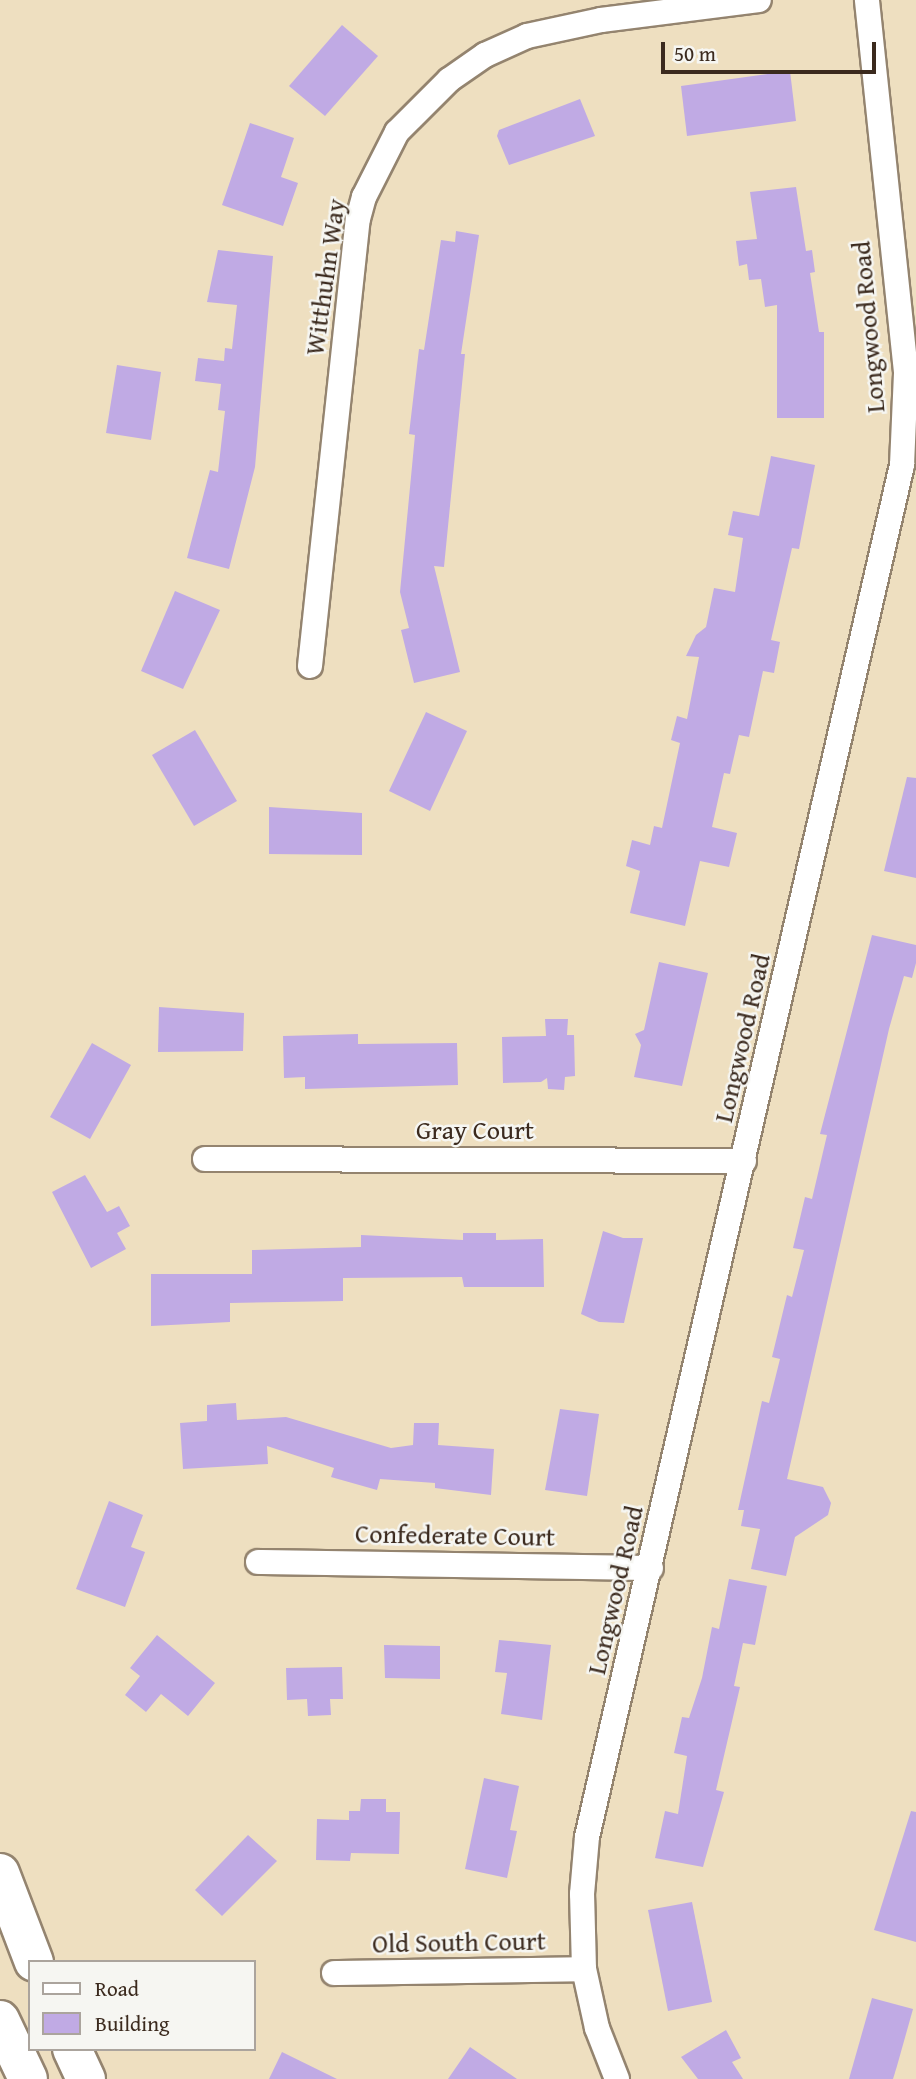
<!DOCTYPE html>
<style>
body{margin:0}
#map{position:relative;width:916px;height:2079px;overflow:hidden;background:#eedfc0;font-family:"Gentium Book Plus",serif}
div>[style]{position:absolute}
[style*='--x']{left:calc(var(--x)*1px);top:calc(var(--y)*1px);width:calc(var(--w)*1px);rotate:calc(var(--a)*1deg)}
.building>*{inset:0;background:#c0aae4}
.roads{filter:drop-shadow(2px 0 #94846f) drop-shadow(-2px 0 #94846f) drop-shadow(0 2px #94846f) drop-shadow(0 -2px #94846f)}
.minor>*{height:24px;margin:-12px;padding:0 12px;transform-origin:12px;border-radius:12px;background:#fff}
.primary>*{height:38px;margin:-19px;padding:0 19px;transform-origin:19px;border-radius:19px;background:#fff}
span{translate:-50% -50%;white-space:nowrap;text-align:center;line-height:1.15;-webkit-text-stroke:5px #f6f6f2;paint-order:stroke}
.street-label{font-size:26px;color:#3b2a1e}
.legend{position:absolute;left:28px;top:1960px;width:228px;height:91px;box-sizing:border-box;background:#f6f6f2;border:2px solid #aba49d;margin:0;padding:9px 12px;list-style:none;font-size:21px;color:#3b2a1e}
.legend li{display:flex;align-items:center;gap:14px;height:35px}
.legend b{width:35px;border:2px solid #aba49d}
.scale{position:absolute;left:661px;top:42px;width:215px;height:32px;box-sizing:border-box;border:4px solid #3b2a1e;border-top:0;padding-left:9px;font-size:21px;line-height:24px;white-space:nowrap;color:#3b2a1e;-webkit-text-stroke:5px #f6f6f2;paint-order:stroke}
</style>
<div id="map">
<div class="building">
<i style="clip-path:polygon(342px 25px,378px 56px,325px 116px,289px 86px)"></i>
<i style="clip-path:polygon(790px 71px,796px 121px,687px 136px,681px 86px)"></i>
<i style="clip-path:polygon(580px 99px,595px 136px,509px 165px,497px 136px,499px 130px)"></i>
<i style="clip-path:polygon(250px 123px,294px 138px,281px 177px,298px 183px,283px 226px,222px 205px)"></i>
<i style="clip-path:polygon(796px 187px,806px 251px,812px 250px,815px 272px,810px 273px,819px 332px,824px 332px,824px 418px,777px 418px,777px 305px,765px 307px,761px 279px,749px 280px,747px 264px,739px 266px,736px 241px,757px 239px,750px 192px)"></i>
<i style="clip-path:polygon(456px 231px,479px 235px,461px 354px,465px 354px,444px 567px,434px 566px,460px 672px,414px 683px,401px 630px,409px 628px,400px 592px,415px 435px,409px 434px,419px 349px,424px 350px,441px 240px,455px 242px)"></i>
<i style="clip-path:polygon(218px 250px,273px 256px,255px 467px,229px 569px,187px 558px,210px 470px,218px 472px,225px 411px,218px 410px,221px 384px,195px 381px,198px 358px,224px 361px,225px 348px,232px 349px,237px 305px,207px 302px)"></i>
<i style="clip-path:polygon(117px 365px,161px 372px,151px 440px,106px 433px)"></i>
<i style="clip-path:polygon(771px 456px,815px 465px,799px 549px,792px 548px,771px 640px,780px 642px,774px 673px,763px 671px,749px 737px,739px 735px,730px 774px,724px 773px,712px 827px,737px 833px,729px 867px,700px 861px,685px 926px,630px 913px,640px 871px,626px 866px,632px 840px,650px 845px,654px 826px,662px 828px,680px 743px,671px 740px,677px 716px,687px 719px,699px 657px,686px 656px,696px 635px,706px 627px,714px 588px,735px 592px,743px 538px,728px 535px,733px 511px,759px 516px)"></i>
<i style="clip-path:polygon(175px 591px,220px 610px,183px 689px,141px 671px)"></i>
<i style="clip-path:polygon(426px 712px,467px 731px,430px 811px,389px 791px)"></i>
<i style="clip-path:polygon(195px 730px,237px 801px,194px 826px,152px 755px)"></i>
<i style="clip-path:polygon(907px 777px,916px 778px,916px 878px,884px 871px)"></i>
<i style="clip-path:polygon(269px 807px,362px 813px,362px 855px,269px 854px)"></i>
<i style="clip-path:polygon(872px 935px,916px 945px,916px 963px,912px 978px,904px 976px,889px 1029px,787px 1479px,823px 1487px,831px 1503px,828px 1515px,795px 1537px,786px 1576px,751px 1569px,760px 1529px,741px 1526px,744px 1510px,738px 1510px,762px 1401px,769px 1403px,780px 1359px,772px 1357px,787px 1295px,792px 1297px,804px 1250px,793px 1248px,805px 1197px,812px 1199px,827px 1135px,820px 1134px)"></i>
<i style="clip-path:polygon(659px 962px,708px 973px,682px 1086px,634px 1077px,641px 1045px,635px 1034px,644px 1030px)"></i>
<i style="clip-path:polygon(159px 1007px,244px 1013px,243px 1051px,158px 1052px)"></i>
<i style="clip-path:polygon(545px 1019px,568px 1019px,567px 1035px,574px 1035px,575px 1076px,565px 1077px,564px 1090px,548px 1089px,547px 1078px,541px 1082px,503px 1083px,502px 1037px,546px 1036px)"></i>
<i style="clip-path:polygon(358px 1034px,358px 1044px,457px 1043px,458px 1085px,305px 1089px,305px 1077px,284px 1078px,283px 1036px)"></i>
<i style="clip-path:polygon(92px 1043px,131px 1065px,90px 1139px,50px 1117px)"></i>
<i style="clip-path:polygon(85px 1175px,107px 1212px,119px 1206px,130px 1226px,117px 1233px,126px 1249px,91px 1268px,52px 1192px)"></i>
<i style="clip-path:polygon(603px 1231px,623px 1238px,643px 1238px,624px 1323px,599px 1322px,581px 1314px)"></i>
<i style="clip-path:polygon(463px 1233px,496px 1233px,496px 1240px,543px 1239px,544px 1287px,464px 1287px,462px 1277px,343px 1278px,343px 1301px,230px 1303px,230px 1322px,151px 1326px,151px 1274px,252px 1274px,252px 1250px,361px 1247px,361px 1235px,463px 1240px)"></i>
<i style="clip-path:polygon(236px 1403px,237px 1420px,286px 1417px,391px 1448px,413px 1445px,414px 1423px,439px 1423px,438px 1445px,494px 1449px,491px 1495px,435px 1488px,435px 1483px,380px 1479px,377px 1490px,331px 1477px,334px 1468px,267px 1446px,268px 1464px,183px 1469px,180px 1423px,207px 1421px,207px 1405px)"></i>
<i style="clip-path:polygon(560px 1409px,599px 1414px,587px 1496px,545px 1490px)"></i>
<i style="clip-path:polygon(109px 1501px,143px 1515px,131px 1547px,145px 1552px,125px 1607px,76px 1589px)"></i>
<i style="clip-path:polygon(729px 1579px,767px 1586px,755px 1645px,743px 1643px,734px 1686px,740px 1687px,716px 1790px,724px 1792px,703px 1867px,655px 1858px,665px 1811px,678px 1814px,687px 1756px,674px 1753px,682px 1717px,689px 1718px,702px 1678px,712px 1627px,719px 1629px)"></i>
<i style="clip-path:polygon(157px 1635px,215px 1683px,188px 1716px,161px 1694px,146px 1712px,125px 1695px,140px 1676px,130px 1668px)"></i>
<i style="clip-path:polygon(499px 1640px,551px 1645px,542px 1720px,501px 1714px,507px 1673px,495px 1672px)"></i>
<i style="clip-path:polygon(384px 1645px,440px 1646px,440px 1679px,385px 1678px)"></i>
<i style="clip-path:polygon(342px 1667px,343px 1699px,330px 1699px,331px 1715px,308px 1716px,307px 1699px,287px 1700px,286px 1668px)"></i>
<i style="clip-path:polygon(484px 1778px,519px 1786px,510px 1830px,517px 1831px,507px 1878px,465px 1869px)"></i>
<i style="clip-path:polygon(361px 1799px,386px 1799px,386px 1812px,400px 1812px,399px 1854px,351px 1853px,350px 1861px,316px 1860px,317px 1819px,349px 1820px,349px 1811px,360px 1811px)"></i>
<i style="clip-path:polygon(911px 1811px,916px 1812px,916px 1942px,874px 1930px)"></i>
<i style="clip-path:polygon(248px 1835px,277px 1861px,222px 1916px,195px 1890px)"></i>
<i style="clip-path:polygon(692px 1902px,712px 2002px,668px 2011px,648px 1910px)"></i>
<i style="clip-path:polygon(872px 1998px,913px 2009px,897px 2066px,893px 2079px,849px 2079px)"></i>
<i style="clip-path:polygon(726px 2030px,741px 2058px,732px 2062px,743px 2079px,698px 2079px,681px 2057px)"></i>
<i style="clip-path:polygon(470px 2047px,517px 2079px,448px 2079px)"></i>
<i style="clip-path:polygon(282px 2052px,337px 2079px,269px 2079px)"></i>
</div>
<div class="roads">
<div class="minor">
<i style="--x:310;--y:666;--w:450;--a:-83.9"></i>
<i style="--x:358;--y:219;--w:23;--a:-75"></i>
<i style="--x:364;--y:197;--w:73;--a:-63.1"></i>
<i style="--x:397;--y:132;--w:74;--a:-45"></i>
<i style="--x:449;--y:80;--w:44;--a:-34.8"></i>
<i style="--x:485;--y:55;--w:46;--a:-24.3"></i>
<i style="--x:527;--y:36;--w:76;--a:-12.2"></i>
<i style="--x:601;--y:20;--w:159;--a:-7.2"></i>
<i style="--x:205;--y:1159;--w:539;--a:0.21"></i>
<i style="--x:258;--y:1562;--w:393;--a:0.9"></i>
<i style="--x:334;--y:1973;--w:250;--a:-0.9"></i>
<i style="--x:617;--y:2079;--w:55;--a:-111.4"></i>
<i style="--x:597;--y:2028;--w:60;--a:-102.4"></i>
<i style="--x:584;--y:1969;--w:75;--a:-91.5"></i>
<i style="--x:582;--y:1894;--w:57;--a:-85"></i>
<i style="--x:587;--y:1837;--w:1408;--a:-77.07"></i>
<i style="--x:902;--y:465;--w:93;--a:-87.5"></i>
<i style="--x:906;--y:372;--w:374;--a:-96"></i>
</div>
<div class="primary">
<i style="--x:0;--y:1873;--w:95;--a:69.1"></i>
<i style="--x:0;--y:2020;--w:65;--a:64.6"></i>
<i style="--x:72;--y:2049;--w:33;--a:65"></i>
</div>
</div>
<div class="street-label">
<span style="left:325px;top:277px;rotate:-82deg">Witthuhn Way</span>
<span style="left:868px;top:327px;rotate:-95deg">Longwood Road</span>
<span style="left:742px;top:1038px;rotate:-77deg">Longwood Road</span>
<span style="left:475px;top:1130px">Gray Court</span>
<span style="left:455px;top:1535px;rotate:1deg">Confederate Court</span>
<span style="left:615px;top:1590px;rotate:-77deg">Longwood Road</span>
<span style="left:459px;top:1942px;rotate:-1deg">Old South Court</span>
</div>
<ul class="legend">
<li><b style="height:9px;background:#fff"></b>Road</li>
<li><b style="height:19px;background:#c0aae4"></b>Building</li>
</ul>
<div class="scale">50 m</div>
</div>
